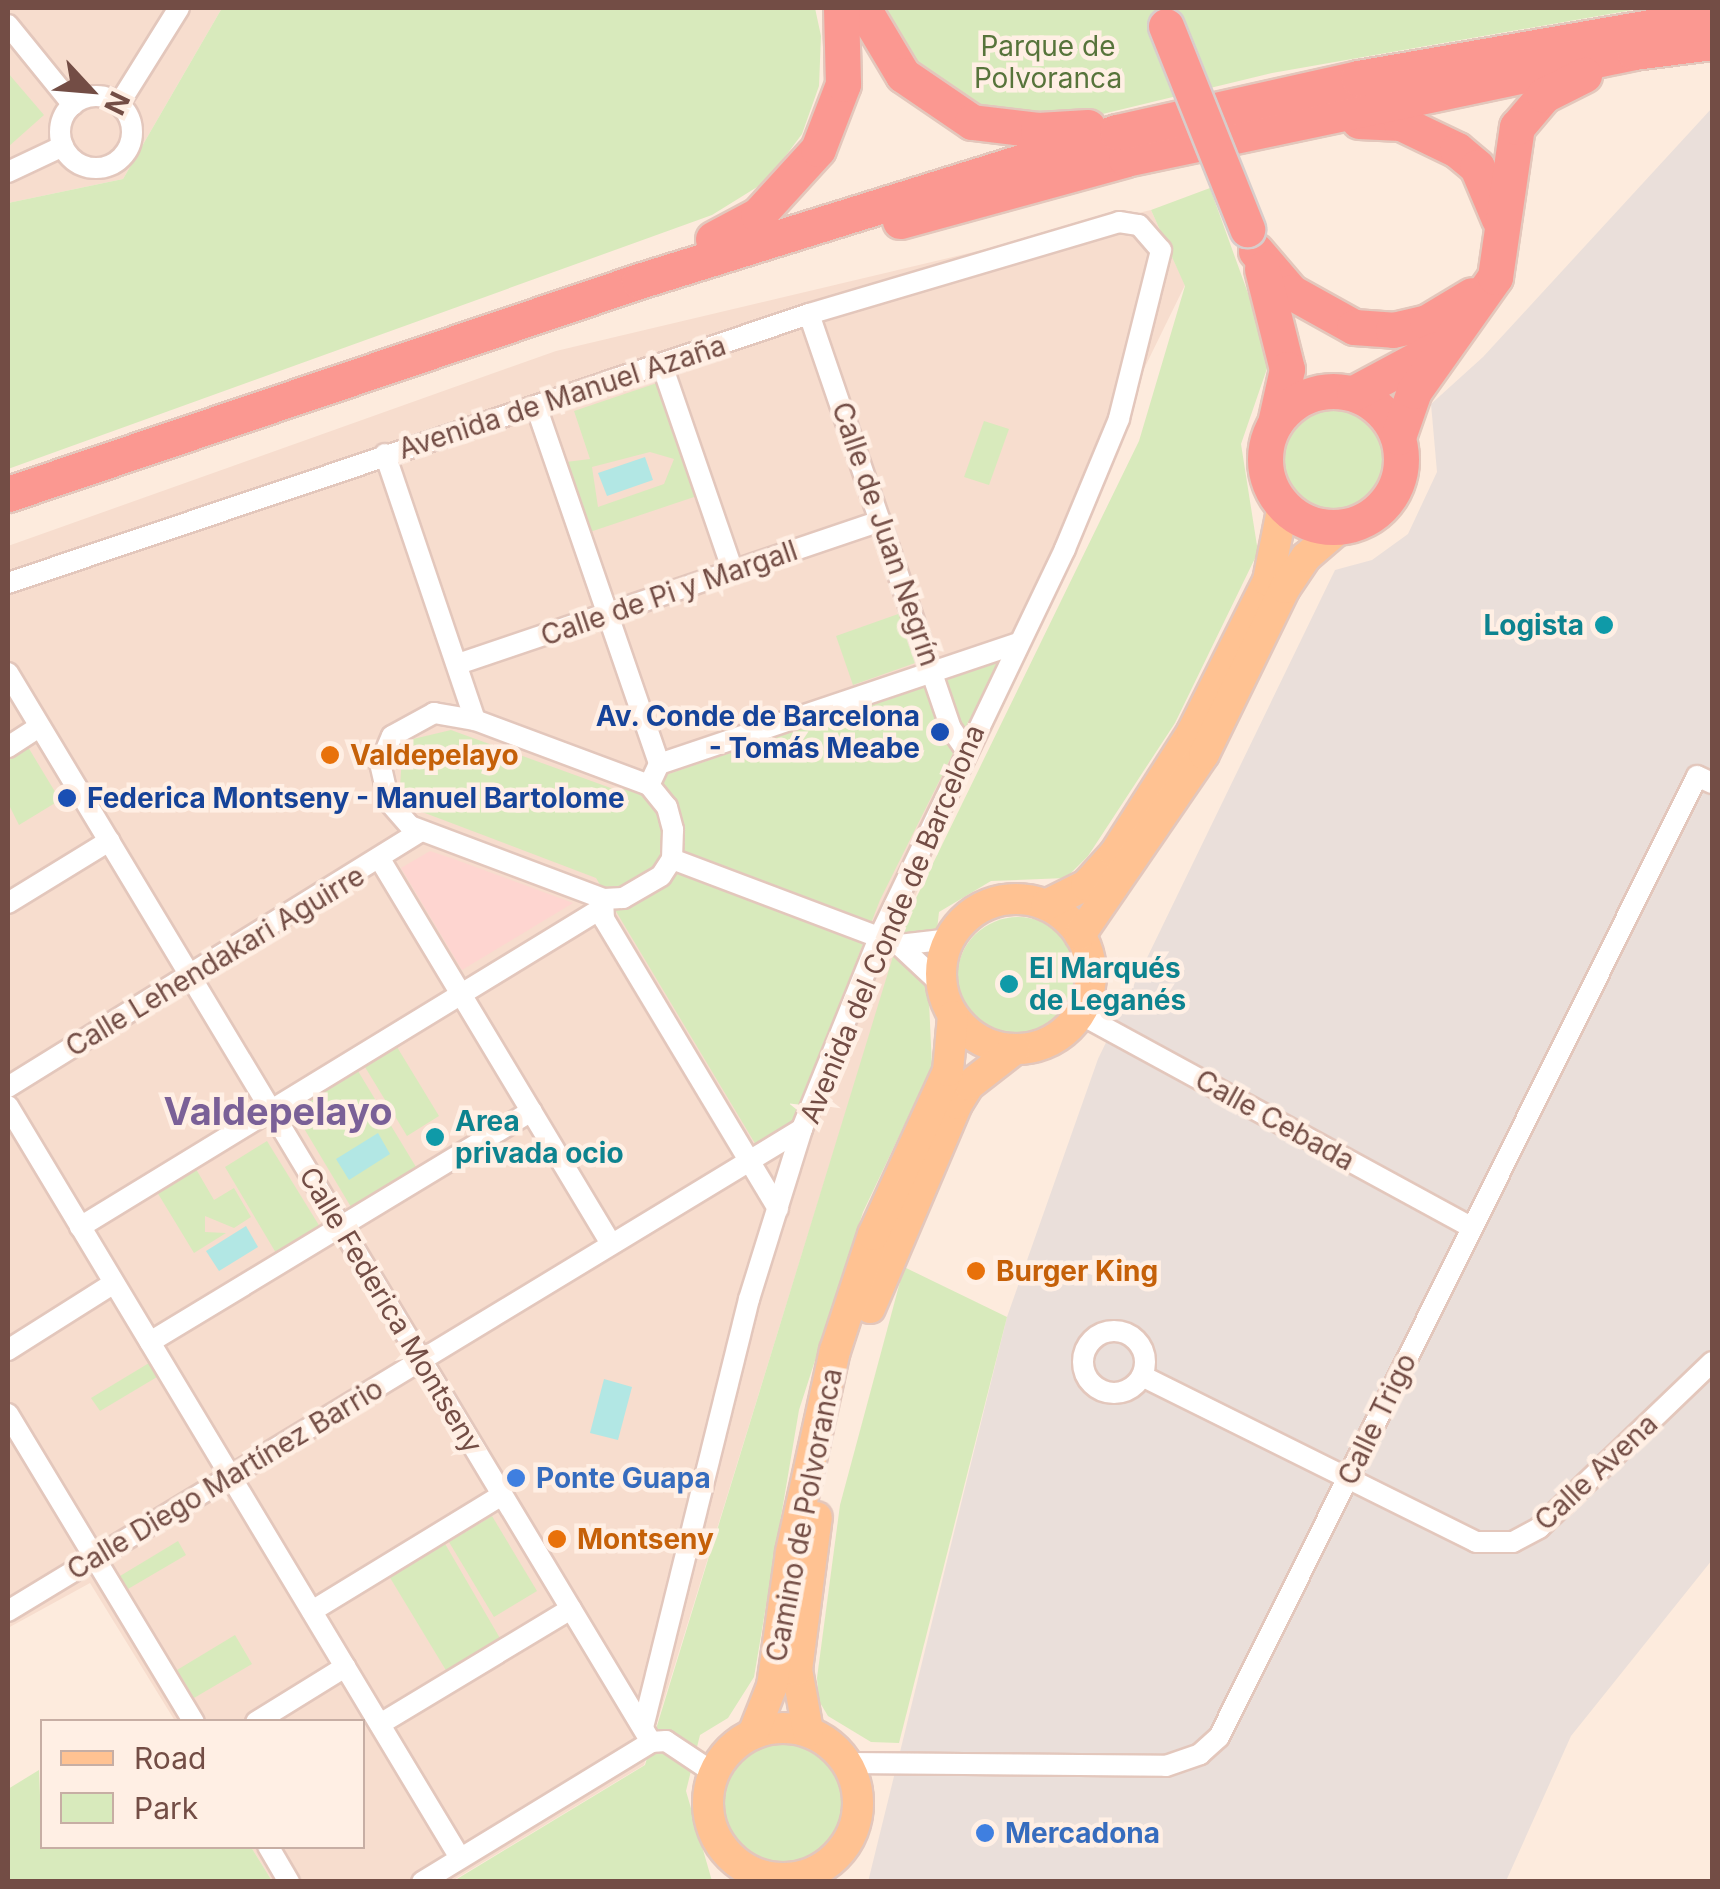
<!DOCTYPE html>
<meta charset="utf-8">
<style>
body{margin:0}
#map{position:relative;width:1720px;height:1889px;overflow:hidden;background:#fdebdd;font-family:Inter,sans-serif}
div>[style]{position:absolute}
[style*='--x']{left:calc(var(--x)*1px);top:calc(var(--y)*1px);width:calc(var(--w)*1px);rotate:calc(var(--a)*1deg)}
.residential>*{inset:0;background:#f7ddce}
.commercial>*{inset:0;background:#fed5d0}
.industrial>*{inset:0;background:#eadfda}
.green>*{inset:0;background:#d8eabc}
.round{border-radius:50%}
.water>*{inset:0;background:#b2e7e4}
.roads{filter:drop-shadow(2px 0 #e3c7bc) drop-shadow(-2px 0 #e3c7bc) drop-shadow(0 2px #e3c7bc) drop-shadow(0 -2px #e3c7bc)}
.street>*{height:20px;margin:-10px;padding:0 10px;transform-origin:10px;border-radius:10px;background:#fff}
.street>.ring{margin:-10px;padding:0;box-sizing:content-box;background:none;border:20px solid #fff;border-radius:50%}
.primary>*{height:30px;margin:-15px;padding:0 15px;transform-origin:15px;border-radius:15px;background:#ffc292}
.primary>.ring{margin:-15px;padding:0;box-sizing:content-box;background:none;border:30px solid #ffc292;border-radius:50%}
.highway>*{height:35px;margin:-17.5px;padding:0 17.5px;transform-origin:17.5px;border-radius:17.5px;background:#fb9891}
.highway>.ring{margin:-17.5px;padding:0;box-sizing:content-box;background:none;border:35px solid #fb9891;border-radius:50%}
.bridges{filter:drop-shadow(2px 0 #d8cdcb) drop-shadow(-2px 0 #d8cdcb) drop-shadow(0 2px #d8cdcb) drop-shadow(0 -2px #d8cdcb)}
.highway-bridge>*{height:35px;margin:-17.5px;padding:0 17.5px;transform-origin:17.5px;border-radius:17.5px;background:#fb9891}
.dots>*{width:28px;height:28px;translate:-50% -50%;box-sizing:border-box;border:5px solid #ffefe4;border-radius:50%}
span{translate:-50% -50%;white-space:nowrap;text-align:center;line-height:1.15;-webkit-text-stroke:9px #ffefe4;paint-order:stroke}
.park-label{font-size:28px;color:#57743b}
.street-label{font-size:28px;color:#734d45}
.culture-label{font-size:28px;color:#0d838f;font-weight:700}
.right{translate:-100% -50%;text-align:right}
.left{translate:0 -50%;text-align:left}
.transit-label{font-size:28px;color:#164399;font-weight:700}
.food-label{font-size:28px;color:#c56008;font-weight:700}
.shop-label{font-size:28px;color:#366cbe;font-weight:700}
.district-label{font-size:38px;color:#7a6097;font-weight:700}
.frame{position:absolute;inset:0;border:10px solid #734d45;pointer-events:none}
.legend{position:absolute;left:40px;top:1719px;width:325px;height:130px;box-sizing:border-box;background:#ffefe4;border:2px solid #c7aea4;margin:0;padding:12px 18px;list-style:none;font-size:30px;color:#734d45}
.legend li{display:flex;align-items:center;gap:20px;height:50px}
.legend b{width:50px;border:2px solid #c7aea4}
.north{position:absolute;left:40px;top:40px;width:100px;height:100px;-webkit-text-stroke:8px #ffefe4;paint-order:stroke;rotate:116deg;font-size:28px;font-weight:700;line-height:40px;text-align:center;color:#734d45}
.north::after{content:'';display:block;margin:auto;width:35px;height:45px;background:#734d45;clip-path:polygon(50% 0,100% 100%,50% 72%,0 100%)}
</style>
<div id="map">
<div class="residential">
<i style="clip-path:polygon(8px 8px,222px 8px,123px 179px,8px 203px)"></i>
<i style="clip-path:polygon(1151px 210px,1185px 285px,1052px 557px,903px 927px,644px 1765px,452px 1881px,272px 1881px,251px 1847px,362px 1846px,362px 1722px,175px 1721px,90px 1583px,8px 1628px,8px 546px,556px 351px)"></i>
</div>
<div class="commercial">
<i style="clip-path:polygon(430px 851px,451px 858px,573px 903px,462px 970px,401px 868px)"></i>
</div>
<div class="industrial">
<i style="clip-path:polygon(1712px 108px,1712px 1560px,1571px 1736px,1506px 1881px,868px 1882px,1007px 1317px,1098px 1059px,1335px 570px,1372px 560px,1408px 534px,1437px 472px,1431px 404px,1483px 357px)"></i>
</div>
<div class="green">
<i style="clip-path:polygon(222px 8px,815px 8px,821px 36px,819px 86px,802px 134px,767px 181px,712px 215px,8px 469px,8px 203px,123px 179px)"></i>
<i style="clip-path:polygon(879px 8px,1644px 8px,1272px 73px,1082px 119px,994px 116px,919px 76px)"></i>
<i style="clip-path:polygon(8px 73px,44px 115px,8px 147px)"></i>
<i style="clip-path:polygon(1210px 188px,1271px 357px,1241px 444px,1258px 552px,1175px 723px,1088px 856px,1066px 878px,991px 881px,939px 912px,929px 1001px,932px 1067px,863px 1212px,799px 1410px,754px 1677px,728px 1718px,700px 1735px,686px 1791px,712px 1881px,452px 1882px,645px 1765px,902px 927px,1139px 441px,1185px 286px,1151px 210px)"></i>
<i style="clip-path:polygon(evenodd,657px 383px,697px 496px,590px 532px,566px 462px,590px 459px,574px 411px,657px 383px,650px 452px,674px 459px,664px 484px,598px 507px,592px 467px,650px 452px)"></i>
<i class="round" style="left:1278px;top:404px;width:110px;height:110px"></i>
<i style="clip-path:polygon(984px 421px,1009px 429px,989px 485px,964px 477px)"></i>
<i style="clip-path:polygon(901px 613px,918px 662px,853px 685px,836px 636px)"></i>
<i style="clip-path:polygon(999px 661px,880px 900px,795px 1119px,756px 1145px,596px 878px,417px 810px,400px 787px,402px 756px,413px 739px,451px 730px,619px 791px)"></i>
<i style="clip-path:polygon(28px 747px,60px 800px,19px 825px,8px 803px,8px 759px)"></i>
<i class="round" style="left:957px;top:917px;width:122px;height:122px"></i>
<i style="clip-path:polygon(397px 1047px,439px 1116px,407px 1136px,365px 1067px)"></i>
<i style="clip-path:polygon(358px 1071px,416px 1167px,351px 1207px,293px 1110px)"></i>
<i style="clip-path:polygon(267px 1141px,320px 1227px,276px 1253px,225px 1167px)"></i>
<i style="clip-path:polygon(196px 1169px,214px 1200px,234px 1188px,251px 1217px,234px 1228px,205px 1216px,205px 1232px,226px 1233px,194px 1253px,157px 1192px)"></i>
<i style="clip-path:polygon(904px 1267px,1007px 1317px,899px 1743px,871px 1742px,828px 1716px,819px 1701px,817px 1678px,840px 1505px)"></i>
<i style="clip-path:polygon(149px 1363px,157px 1377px,100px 1411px,91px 1398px)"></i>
<i style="clip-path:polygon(492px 1516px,537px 1591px,494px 1617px,449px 1542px)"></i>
<i style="clip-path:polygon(178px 1541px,186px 1555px,128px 1589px,120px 1576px)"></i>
<i style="clip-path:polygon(444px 1542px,501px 1640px,447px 1672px,389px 1576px)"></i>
<i style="clip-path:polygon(235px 1635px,252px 1664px,194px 1698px,177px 1670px)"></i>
<i class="round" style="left:722px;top:1740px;width:122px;height:122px"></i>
<i style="clip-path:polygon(39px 1770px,42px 1846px,251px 1847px,272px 1881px,8px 1881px,8px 1789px)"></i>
</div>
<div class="water">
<i style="clip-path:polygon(645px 457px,653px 480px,607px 496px,598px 473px)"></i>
<i style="clip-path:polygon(378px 1133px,390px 1154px,349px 1180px,336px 1159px)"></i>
<i style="clip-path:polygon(246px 1226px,258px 1247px,219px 1271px,206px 1251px)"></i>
<i style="clip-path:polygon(604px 1379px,632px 1387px,618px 1440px,590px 1433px)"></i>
</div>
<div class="roads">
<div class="street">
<i style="--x:8;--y:25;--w:103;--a:50.9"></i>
<i class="ring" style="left:60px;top:96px;width:52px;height:52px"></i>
<i style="--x:119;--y:104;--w:113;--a:-58"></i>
<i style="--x:8;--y:172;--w:61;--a:-25.3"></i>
<i style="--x:809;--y:314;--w:436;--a:71.1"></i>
<i style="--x:950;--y:727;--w:28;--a:55"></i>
<i style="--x:663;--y:368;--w:215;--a:71"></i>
<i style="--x:537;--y:409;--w:375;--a:71"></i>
<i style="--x:659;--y:764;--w:23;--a:115"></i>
<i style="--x:385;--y:454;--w:281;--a:71.3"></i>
<i style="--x:8;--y:583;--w:845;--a:-18.56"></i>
<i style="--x:809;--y:314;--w:323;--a:-16.5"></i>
<i style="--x:1119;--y:222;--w:20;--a:9"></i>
<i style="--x:1139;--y:225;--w:33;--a:49"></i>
<i style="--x:1161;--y:250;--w:174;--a:104"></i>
<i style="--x:1119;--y:419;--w:141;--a:112.6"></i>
<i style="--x:1065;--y:549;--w:431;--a:115.6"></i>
<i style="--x:879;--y:938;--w:206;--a:112"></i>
<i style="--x:802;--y:1129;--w:178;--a:107.3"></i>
<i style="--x:749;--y:1299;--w:440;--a:103.9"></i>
<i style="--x:458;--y:664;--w:446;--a:-18.7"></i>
<i style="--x:8;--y:673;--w:1247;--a:58.97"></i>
<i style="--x:434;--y:713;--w:42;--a:9.7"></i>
<i style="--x:475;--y:720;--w:186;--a:20.5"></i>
<i style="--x:649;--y:785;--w:28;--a:51"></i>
<i style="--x:667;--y:807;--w:24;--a:75"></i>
<i style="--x:673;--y:830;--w:29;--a:92"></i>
<i style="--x:672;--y:859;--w:20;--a:123"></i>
<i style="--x:661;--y:876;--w:44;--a:149.9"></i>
<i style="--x:623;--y:898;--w:19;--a:177"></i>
<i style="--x:604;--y:899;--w:207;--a:-159.4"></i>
<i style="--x:410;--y:826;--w:32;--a:-131"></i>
<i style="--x:389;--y:802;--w:39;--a:-103"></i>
<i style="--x:380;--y:764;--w:30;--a:-67"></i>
<i style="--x:392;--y:736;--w:48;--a:-28.7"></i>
<i style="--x:8;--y:747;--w:37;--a:-33"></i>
<i style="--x:659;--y:764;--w:377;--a:-18.6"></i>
<i style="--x:672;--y:859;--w:243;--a:20.7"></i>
<i style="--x:899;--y:945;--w:57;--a:42.9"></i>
<i style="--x:381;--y:861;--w:447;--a:59"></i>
<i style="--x:603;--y:900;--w:19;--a:87"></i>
<i style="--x:604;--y:919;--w:338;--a:59"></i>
<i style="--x:8;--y:903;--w:119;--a:-31.5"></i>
<i style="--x:899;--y:945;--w:50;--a:-6.8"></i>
<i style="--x:1080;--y:1014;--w:445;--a:28.6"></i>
<i style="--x:8;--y:1087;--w:485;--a:-31.8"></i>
<i style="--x:8;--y:1106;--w:877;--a:58.99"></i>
<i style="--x:80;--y:1227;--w:608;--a:-31.42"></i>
<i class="ring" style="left:1083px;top:1331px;width:42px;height:42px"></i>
<i style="--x:150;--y:1342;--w:446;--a:-31.2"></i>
<i style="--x:8;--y:1350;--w:125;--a:-32.3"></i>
<i style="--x:1142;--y:1376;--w:373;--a:26.4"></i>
<i style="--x:1476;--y:1542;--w:37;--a:0"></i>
<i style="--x:1513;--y:1542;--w:30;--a:-28"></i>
<i style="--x:1539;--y:1528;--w:240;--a:-43.8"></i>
<i style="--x:8;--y:1414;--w:360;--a:58.9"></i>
<i style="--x:8;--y:1611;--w:929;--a:-31.26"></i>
<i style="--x:312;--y:1611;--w:223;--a:-31.4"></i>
<i style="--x:256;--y:1722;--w:105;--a:-31.7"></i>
<i style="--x:380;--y:1724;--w:223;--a:-31.1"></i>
<i style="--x:651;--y:1742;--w:15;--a:-4"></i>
<i style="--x:666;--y:1741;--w:58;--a:33.7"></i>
<i style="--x:848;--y:1763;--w:318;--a:0.5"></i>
<i style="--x:1166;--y:1766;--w:36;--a:-19"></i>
<i style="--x:1200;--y:1754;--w:25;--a:-42"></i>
<i style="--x:1219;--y:1737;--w:1073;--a:-63.55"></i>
<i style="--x:1697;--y:776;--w:17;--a:25"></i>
<i style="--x:268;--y:1846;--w:42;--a:59.7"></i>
<i style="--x:422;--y:1882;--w:268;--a:-31.4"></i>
</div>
<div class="primary">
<i class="ring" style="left:941px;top:899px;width:120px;height:120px"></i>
<i style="--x:1046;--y:905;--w:45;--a:-26.6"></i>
<i style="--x:1086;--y:885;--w:43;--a:-47.8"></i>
<i style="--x:1115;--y:853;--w:143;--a:-57.5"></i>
<i style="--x:1192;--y:732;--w:169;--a:-63.3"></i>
<i style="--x:1268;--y:581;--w:77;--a:-78.8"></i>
<i style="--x:1080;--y:935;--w:219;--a:-55.6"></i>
<i style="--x:1204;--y:754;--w:185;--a:-64"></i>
<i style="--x:1285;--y:588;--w:37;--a:-56"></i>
<i style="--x:1306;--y:557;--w:48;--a:-40.7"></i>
<i style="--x:870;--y:1308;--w:222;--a:-66.9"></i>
<i style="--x:957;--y:1104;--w:22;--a:-58"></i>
<i style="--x:969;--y:1085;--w:58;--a:-38"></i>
<i class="ring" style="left:708px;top:1728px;width:120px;height:120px"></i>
<i style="--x:808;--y:1731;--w:62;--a:-100.2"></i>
<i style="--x:797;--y:1670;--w:154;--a:-82.6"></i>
<i style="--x:753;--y:1734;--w:52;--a:-68.4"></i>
<i style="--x:772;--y:1686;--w:135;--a:-81.9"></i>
<i style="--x:791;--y:1552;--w:206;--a:-77.7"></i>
<i style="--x:835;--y:1351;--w:122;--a:-71.9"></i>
<i style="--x:873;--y:1235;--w:180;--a:-65.4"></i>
<i style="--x:948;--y:1071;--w:55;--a:-84.8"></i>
</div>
<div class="highway">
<i style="--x:863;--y:8;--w:78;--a:59.2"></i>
<i style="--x:903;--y:75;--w:83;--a:34.3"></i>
<i style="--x:972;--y:122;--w:66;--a:6.9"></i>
<i style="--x:1038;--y:130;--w:50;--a:-3.4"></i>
<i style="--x:1359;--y:121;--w:42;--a:2.7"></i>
<i style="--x:1401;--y:123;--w:62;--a:25.7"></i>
<i style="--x:1457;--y:150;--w:26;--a:40"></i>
<i style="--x:1477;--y:167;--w:56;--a:67.1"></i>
<i style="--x:900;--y:221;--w:234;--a:-15.3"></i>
<i style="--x:1126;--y:159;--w:519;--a:-11.89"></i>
<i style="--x:1634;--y:52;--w:79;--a:-7.3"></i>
<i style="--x:713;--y:239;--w:51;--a:-28.1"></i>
<i style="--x:758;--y:215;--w:89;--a:-47.7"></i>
<i style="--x:818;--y:149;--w:70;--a:-69"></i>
<i style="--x:843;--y:84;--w:76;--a:-91.5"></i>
<i style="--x:1256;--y:251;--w:54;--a:49.5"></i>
<i style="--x:1291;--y:292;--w:72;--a:29.1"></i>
<i style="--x:1354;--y:327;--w:39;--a:4"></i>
<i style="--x:1393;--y:330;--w:35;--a:-13"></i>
<i style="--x:1427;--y:322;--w:52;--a:-31"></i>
<i style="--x:1262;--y:269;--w:103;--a:76"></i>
<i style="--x:1287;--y:369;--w:55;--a:102.5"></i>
<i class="ring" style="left:1265px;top:391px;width:101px;height:101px"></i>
<i style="--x:1354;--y:393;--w:91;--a:-28.3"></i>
<i style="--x:1398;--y:437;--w:49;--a:-70.8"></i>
<i style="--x:1414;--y:391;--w:140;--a:-54.6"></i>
<i style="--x:1495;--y:277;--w:152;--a:-81.7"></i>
<i style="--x:1517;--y:127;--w:42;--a:-49.8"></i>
<i style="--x:1544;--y:95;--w:45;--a:-26.6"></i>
<i style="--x:8;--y:494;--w:666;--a:-18.65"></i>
<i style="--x:639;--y:281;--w:501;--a:-17.31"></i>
<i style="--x:1117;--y:132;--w:247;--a:-12.6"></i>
<i style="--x:1358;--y:78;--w:359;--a:-9.9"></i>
</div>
</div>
<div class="bridges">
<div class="highway-bridge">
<i style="--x:1166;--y:26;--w:219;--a:68.2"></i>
</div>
</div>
<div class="dots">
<i style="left:1604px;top:625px;background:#0f9aa8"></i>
<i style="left:940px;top:732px;background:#1a4fb4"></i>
<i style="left:330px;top:755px;background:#e8710a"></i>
<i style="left:67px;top:798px;background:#1a4fb4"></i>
<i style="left:1009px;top:984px;background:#0f9aa8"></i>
<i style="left:435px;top:1137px;background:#0f9aa8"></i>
<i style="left:976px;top:1271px;background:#e8710a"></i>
<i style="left:516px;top:1478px;background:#3f7fe0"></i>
<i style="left:557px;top:1539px;background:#e8710a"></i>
<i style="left:985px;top:1833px;background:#3f7fe0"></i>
</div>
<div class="park-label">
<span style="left:1048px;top:62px">Parque de<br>Polvoranca</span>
</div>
<div class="street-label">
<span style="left:562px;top:397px;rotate:-18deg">Avenida de Manuel Azaña</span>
<span style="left:886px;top:534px;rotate:71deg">Calle de Juan Negrín</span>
<span style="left:669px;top:593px;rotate:-19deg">Calle de Pi y Margall</span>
<span style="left:892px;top:924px;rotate:-67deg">Avenida del Conde de Barcelona</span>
<span style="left:215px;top:961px;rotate:-31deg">Calle Lehendakari Aguirre</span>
<span style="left:1275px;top:1120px;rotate:29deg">Calle Cebada</span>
<span style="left:391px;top:1310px;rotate:59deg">Calle Federica Montseny</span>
<span style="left:1377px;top:1419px;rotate:-64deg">Calle Trigo</span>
<span style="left:1596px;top:1472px;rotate:-43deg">Calle Avena</span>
<span style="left:225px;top:1479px;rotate:-31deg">Calle Diego Martínez Barrio</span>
<span style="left:804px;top:1515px;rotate:-79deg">Camino de Polvoranca</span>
</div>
<div class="culture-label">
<span class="right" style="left:1584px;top:625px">Logista</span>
<span class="left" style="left:1029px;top:984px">El Marqués<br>de Leganés</span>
<span class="left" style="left:455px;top:1137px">Area<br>privada ocio</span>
</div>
<div class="transit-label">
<span class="right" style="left:920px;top:732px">Av. Conde de Barcelona<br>- Tomás Meabe</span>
<span class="left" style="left:87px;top:798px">Federica Montseny - Manuel Bartolome</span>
</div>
<div class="food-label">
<span class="left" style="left:350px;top:755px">Valdepelayo</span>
<span class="left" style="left:996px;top:1271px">Burger King</span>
<span class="left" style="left:577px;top:1539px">Montseny</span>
</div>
<div class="shop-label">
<span class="left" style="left:536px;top:1478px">Ponte Guapa</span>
<span class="left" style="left:1005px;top:1833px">Mercadona</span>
</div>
<div class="district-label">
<span style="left:278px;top:1112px">Valdepelayo</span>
</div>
<div class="frame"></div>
<ul class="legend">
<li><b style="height:12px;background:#ffc292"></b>Road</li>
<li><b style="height:28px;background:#d8eabc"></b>Park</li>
</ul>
<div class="north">N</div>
</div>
